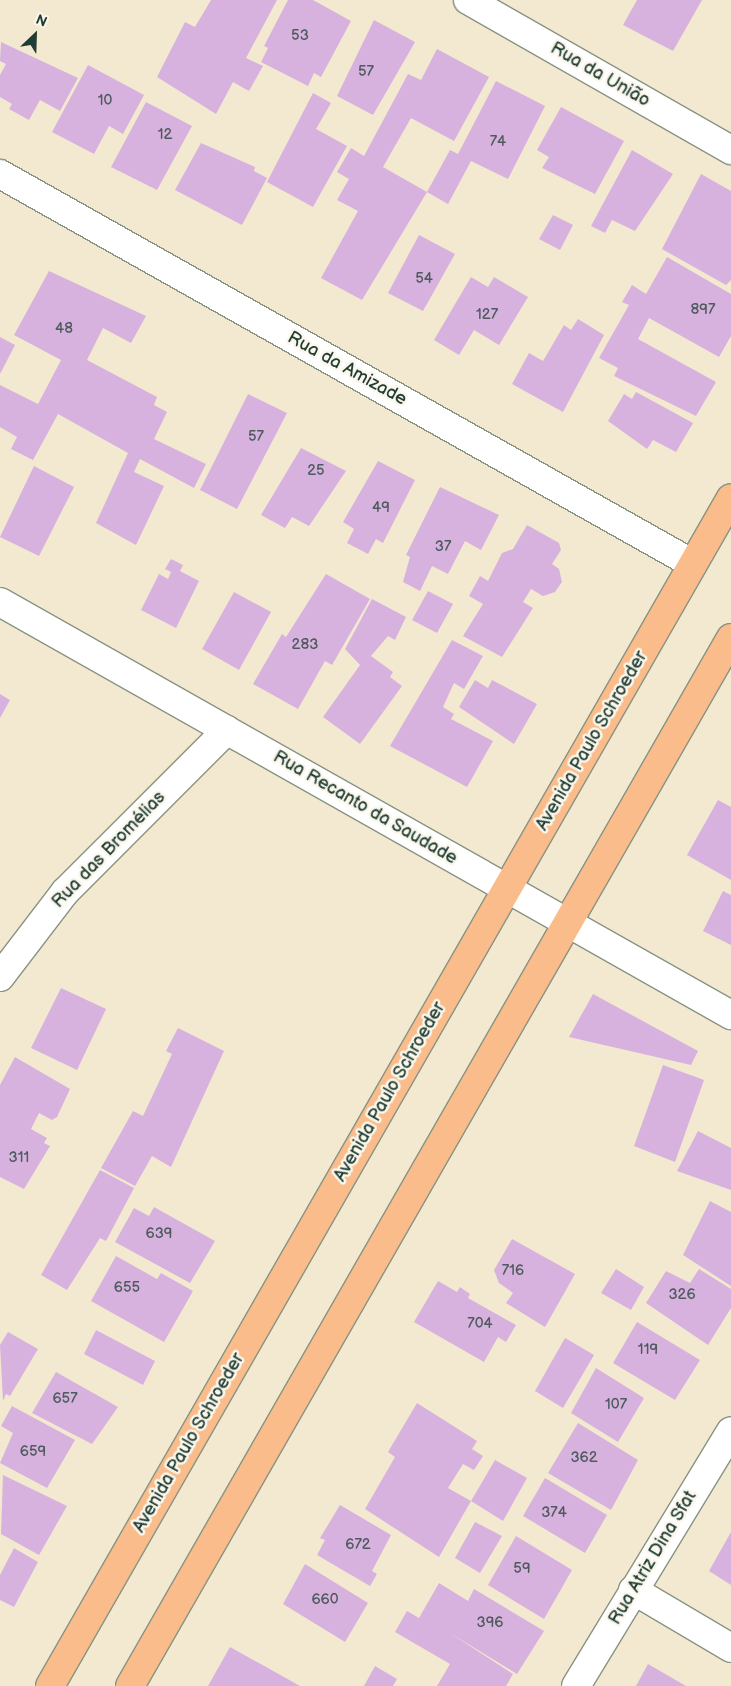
<!DOCTYPE html>
<meta charset="utf-8">
<style>
body{margin:0}
#map{position:relative;width:731px;height:1686px;overflow:hidden;background:#f3e9d1;font-family:"Balsamiq Sans",sans-serif}
div>[style]{position:absolute}
[style*='--x']{left:calc(var(--x)*1px);top:calc(var(--y)*1px);width:calc(var(--w)*1px);rotate:calc(var(--a)*1deg)}
.building>*{inset:0;background:#d7b2de}
.roads{filter:drop-shadow(1px 0 #899382) drop-shadow(-1px 0 #899382) drop-shadow(0 1px #899382) drop-shadow(0 -1px #899382)}
.minor>*{height:28px;margin:-14px;padding:0 14px;transform-origin:14px;border-radius:14px;background:#fff}
.primary>*{height:28px;margin:-14px;padding:0 14px;transform-origin:14px;border-radius:14px;background:#f9bc8a}
span{translate:-50% -50%;white-space:nowrap;text-align:center;line-height:1.15;-webkit-text-stroke:5px #fbf7ec;paint-order:stroke}
.number-label{font-size:15px;color:#4d5a5e}
.number-label span{-webkit-text-stroke-width:0}
.street-label{font-size:18px;color:#1f3d34}
.north{position:absolute;left:10px;top:10px;width:50px;height:50px;-webkit-text-stroke:4px #fbf7ec;paint-order:stroke;rotate:24deg;font-size:14px;font-weight:700;line-height:20px;text-align:center;color:#1f3d34}
.north::after{content:'';display:block;margin:auto;width:18px;height:22px;background:#1f3d34;clip-path:polygon(50% 0,100% 100%,50% 72%,0 100%)}
</style>
<div id="map">
<div class="building">
<i style="clip-path:polygon(211px 0,277px 0,246px 58px,263px 66px,249px 91px,233px 82px,216px 114px,157px 77px,185px 22px,195px 27px)"></i>
<i style="clip-path:polygon(288px 0,313px 0,351px 21px,321px 77px,314px 73px,308px 86px,261px 62px,268px 48px,264px 46px)"></i>
<i style="clip-path:polygon(637px 0,702px 0,673px 51px,623px 25px)"></i>
<i style="clip-path:polygon(374px 20px,415px 42px,373px 115px,337px 96px)"></i>
<i style="clip-path:polygon(1px 42px,78px 78px,60px 111px,40px 100px,29px 120px,9px 109px,12px 104px,0 97px,0 75px,6px 64px,0 61px)"></i>
<i style="clip-path:polygon(437px 49px,489px 77px,454px 141px,411px 118px,383px 167px,427px 192px,362px 300px,321px 278px,358px 211px,337px 200px,349px 179px,337px 172px,351px 148px,364px 156px,408px 74px,421px 80px)"></i>
<i style="clip-path:polygon(88px 65px,144px 95px,123px 134px,109px 126px,94px 154px,52px 132px)"></i>
<i style="clip-path:polygon(496px 81px,545px 106px,508px 179px,471px 161px,448px 204px,427px 192px,450px 150px,458px 154px)"></i>
<i style="clip-path:polygon(313px 93px,331px 103px,316px 129px,347px 146px,313px 207px,267px 182px)"></i>
<i style="clip-path:polygon(146px 102px,192px 126px,157px 190px,111px 167px)"></i>
<i style="clip-path:polygon(561px 107px,624px 141px,595px 194px,542px 168px,549px 157px,537px 150px)"></i>
<i style="clip-path:polygon(201px 143px,255px 167px,254px 171px,267px 178px,242px 225px,175px 190px)"></i>
<i style="clip-path:polygon(632px 150px,673px 174px,635px 231px,612px 220px,605px 233px,591px 226px)"></i>
<i style="clip-path:polygon(701px 174px,731px 191px,731px 280px,726px 285px,662px 249px)"></i>
<i style="clip-path:polygon(553px 215px,573px 225px,560px 250px,539px 239px)"></i>
<i style="clip-path:polygon(419px 235px,455px 254px,423px 311px,388px 293px)"></i>
<i style="clip-path:polygon(667px 257px,731px 294px,731px 336px,719px 357px,649px 318px,638px 339px,716px 382px,696px 416px,614px 376px,618px 368px,599px 358px,629px 305px,622px 302px,632px 285px,646px 294px)"></i>
<i style="clip-path:polygon(49px 271px,146px 316px,131px 343px,103px 328px,87px 360px,157px 397px,154px 405px,167px 412px,154px 439px,206px 464px,194px 488px,140px 459px,134px 472px,164px 486px,136px 545px,96px 523px,128px 453px,58px 414px,33px 460px,11px 449px,17px 437px,0 427px,0 385px,38px 404px,61px 360px,14px 335px)"></i>
<i style="clip-path:polygon(471px 277px,488px 287px,494px 277px,528px 297px,499px 345px,474px 330px,459px 355px,434px 340px)"></i>
<i style="clip-path:polygon(578px 319px,604px 335px,563px 412px,512px 384px,529px 353px,543px 361px,564px 325px,571px 330px)"></i>
<i style="clip-path:polygon(0 337px,15px 345px,0 374px)"></i>
<i style="clip-path:polygon(636px 392px,693px 423px,676px 452px,653px 440px,647px 449px,608px 421px,624px 394px,632px 399px)"></i>
<i style="clip-path:polygon(248px 394px,287px 413px,237px 509px,200px 490px)"></i>
<i style="clip-path:polygon(301px 448px,346px 471px,309px 526px,292px 517px,285px 528px,261px 515px)"></i>
<i style="clip-path:polygon(378px 461px,415px 480px,383px 543px,376px 539px,368px 554px,347px 543px,354px 529px,343px 522px)"></i>
<i style="clip-path:polygon(34px 466px,74px 487px,39px 556px,0 537px)"></i>
<i style="clip-path:polygon(440px 487px,499px 515px,481px 550px,465px 541px,448px 574px,432px 566px,420px 591px,403px 582px,410px 557px,406px 555px)"></i>
<i style="clip-path:polygon(527px 525px,559px 543px,561px 550px,552px 564px,559px 569px,562px 582px,555px 592px,543px 596px,531px 589px,523px 602px,533px 608px,502px 657px,463px 636px,483px 604px,469px 596px,480px 576px,488px 581px,502px 553px,513px 549px)"></i>
<i style="clip-path:polygon(171px 559px,183px 565px,180px 571px,199px 581px,176px 628px,141px 610px,159px 574px,168px 579px,171px 572px,165px 569px)"></i>
<i style="clip-path:polygon(326px 574px,370px 599px,332px 665px,325px 661px,298px 709px,253px 684px,282px 634px,286px 637px)"></i>
<i style="clip-path:polygon(428px 591px,453px 604px,437px 633px,412px 620px)"></i>
<i style="clip-path:polygon(234px 592px,271px 612px,239px 670px,202px 649px)"></i>
<i style="clip-path:polygon(372px 599px,406px 617px,395px 640px,388px 636px,371px 656px,393px 672px,390px 677px,402px 686px,360px 744px,323px 717px,360px 665px,345px 649px)"></i>
<i style="clip-path:polygon(452px 640px,483px 656px,464px 689px,454px 683px,443px 707px,454px 714px,451px 719px,493px 741px,467px 787px,390px 746px)"></i>
<i style="clip-path:polygon(475px 680px,488px 688px,492px 680px,537px 704px,514px 744px,459px 707px)"></i>
<i style="clip-path:polygon(0 694px,10px 700px,0 718px)"></i>
<i style="clip-path:polygon(718px 800px,731px 807px,731px 880px,687px 855px)"></i>
<i style="clip-path:polygon(723px 891px,731px 895px,731px 945px,703px 931px)"></i>
<i style="clip-path:polygon(61px 988px,106px 1009px,77px 1070px,31px 1048px)"></i>
<i style="clip-path:polygon(593px 994px,698px 1051px,691px 1065px,569px 1037px)"></i>
<i style="clip-path:polygon(178px 1028px,224px 1051px,171px 1167px,152px 1156px,135px 1186px,101px 1168px,133px 1111px,143px 1116px,172px 1054px,166px 1051px)"></i>
<i style="clip-path:polygon(15px 1057px,70px 1089px,57px 1117px,52px 1120px,39px 1113px,31px 1129px,47px 1138px,44px 1143px,50px 1146px,24px 1189px,0 1177px,0 1085px)"></i>
<i style="clip-path:polygon(663px 1065px,704px 1080px,675px 1162px,634px 1146px)"></i>
<i style="clip-path:polygon(698px 1131px,731px 1148px,731px 1190px,677px 1171px)"></i>
<i style="clip-path:polygon(100px 1170px,134px 1188px,106px 1241px,100px 1238px,67px 1290px,41px 1275px)"></i>
<i style="clip-path:polygon(710px 1201px,731px 1212px,731px 1286px,683px 1255px)"></i>
<i style="clip-path:polygon(154px 1207px,215px 1241px,190px 1283px,115px 1242px,134px 1208px,149px 1216px)"></i>
<i style="clip-path:polygon(512px 1239px,575px 1274px,545px 1327px,506px 1303px,513px 1293px,499px 1283px,494px 1270px)"></i>
<i style="clip-path:polygon(116px 1256px,157px 1279px,161px 1273px,193px 1291px,164px 1342px,91px 1301px)"></i>
<i style="clip-path:polygon(616px 1269px,644px 1287px,631px 1310px,601px 1293px)"></i>
<i style="clip-path:polygon(699px 1269px,731px 1289px,731px 1308px,708px 1345px,646px 1303px,666px 1271px,690px 1283px)"></i>
<i style="clip-path:polygon(438px 1281px,457px 1292px,460px 1287px,470px 1294px,468px 1298px,516px 1325px,506px 1342px,498px 1337px,484px 1362px,414px 1322px)"></i>
<i style="clip-path:polygon(637px 1322px,700px 1360px,675px 1400px,613px 1363px)"></i>
<i style="clip-path:polygon(96px 1330px,155px 1361px,143px 1385px,84px 1354px)"></i>
<i style="clip-path:polygon(8px 1332px,38px 1349px,10px 1396px,6px 1394px,3px 1401px,0 1345px)"></i>
<i style="clip-path:polygon(565px 1338px,594px 1355px,563px 1408px,535px 1391px)"></i>
<i style="clip-path:polygon(596px 1368px,644px 1398px,618px 1442px,571px 1413px)"></i>
<i style="clip-path:polygon(56px 1372px,118px 1407px,92px 1444px,32px 1413px)"></i>
<i style="clip-path:polygon(417px 1403px,477px 1441px,472px 1449px,483px 1456px,474px 1470px,463px 1464px,448px 1488px,471px 1501px,439px 1557px,365px 1509px,395px 1457px,388px 1452px)"></i>
<i style="clip-path:polygon(12px 1406px,75px 1440px,47px 1488px,0 1463px,13px 1433px,1px 1426px)"></i>
<i style="clip-path:polygon(578px 1423px,638px 1460px,611px 1510px,548px 1473px)"></i>
<i style="clip-path:polygon(495px 1460px,527px 1478px,503px 1521px,471px 1501px)"></i>
<i style="clip-path:polygon(3px 1475px,67px 1506px,39px 1555px,1px 1534px)"></i>
<i style="clip-path:polygon(545px 1478px,607px 1515px,585px 1553px,523px 1516px)"></i>
<i style="clip-path:polygon(340px 1505px,391px 1535px,372px 1571px,377px 1574px,370px 1586px,317px 1555px,325px 1540px,320px 1538px)"></i>
<i style="clip-path:polygon(475px 1522px,502px 1536px,480px 1573px,455px 1558px)"></i>
<i style="clip-path:polygon(731px 1532px,731px 1585px,709px 1571px)"></i>
<i style="clip-path:polygon(516px 1536px,572px 1570px,544px 1619px,488px 1585px)"></i>
<i style="clip-path:polygon(14px 1548px,38px 1562px,14px 1607px,0 1600px,0 1575px)"></i>
<i style="clip-path:polygon(305px 1564px,368px 1603px,345px 1642px,283px 1604px)"></i>
<i style="clip-path:polygon(439px 1583px,468px 1601px,474px 1589px,544px 1631px,517px 1674px,450px 1633px,513px 1674px,506px 1686px,437px 1686px,450px 1664px,395px 1632px,407px 1611px,419px 1618px)"></i>
<i style="clip-path:polygon(230px 1647px,300px 1686px,208px 1686px)"></i>
<i style="clip-path:polygon(648px 1664px,686px 1686px,636px 1686px)"></i>
<i style="clip-path:polygon(375px 1666px,397px 1679px,393px 1686px,364px 1686px)"></i>
</div>
<div class="roads">
<div class="minor">
<i style="--x:468;--y:0;--w:303;--a:29.7"></i>
<i style="--x:0;--y:174;--w:795;--a:29.37"></i>
<i style="--x:0;--y:602;--w:840;--a:29.47"></i>
<i style="--x:0;--y:977;--w:107;--a:-52.6"></i>
<i style="--x:65;--y:892;--w:229;--a:-45"></i>
<i style="--x:633;--y:1590;--w:114;--a:30.6"></i>
<i style="--x:576;--y:1686;--w:298;--a:-58.7"></i>
</div>
<div class="primary">
<i style="--x:50;--y:1686;--w:1369;--a:-60.18"></i>
<i style="--x:130;--y:1686;--w:1208;--a:-60.17"></i>
</div>
</div>
<div class="number-label">
<span style="left:300px;top:36px">53</span>
<span style="left:366px;top:72px">57</span>
<span style="left:105px;top:101px">10</span>
<span style="left:165px;top:135px">12</span>
<span style="left:498px;top:142px">74</span>
<span style="left:424px;top:279px">54</span>
<span style="left:703px;top:310px">897</span>
<span style="left:487px;top:315px">127</span>
<span style="left:64px;top:329px">48</span>
<span style="left:256px;top:437px">57</span>
<span style="left:316px;top:471px">25</span>
<span style="left:381px;top:508px">49</span>
<span style="left:443px;top:547px">37</span>
<span style="left:305px;top:645px">283</span>
<span style="left:19px;top:1158px">311</span>
<span style="left:159px;top:1234px">639</span>
<span style="left:513px;top:1271px">716</span>
<span style="left:127px;top:1288px">655</span>
<span style="left:682px;top:1295px">326</span>
<span style="left:480px;top:1324px">704</span>
<span style="left:648px;top:1350px">119</span>
<span style="left:65px;top:1399px">657</span>
<span style="left:616px;top:1405px">107</span>
<span style="left:33px;top:1452px">659</span>
<span style="left:584px;top:1458px">362</span>
<span style="left:554px;top:1513px">374</span>
<span style="left:358px;top:1545px">672</span>
<span style="left:522px;top:1569px">59</span>
<span style="left:325px;top:1600px">660</span>
<span style="left:490px;top:1623px">396</span>
</div>
<div class="street-label">
<span style="left:600px;top:75px;rotate:30deg">Rua da União</span>
<span style="left:347px;top:369px;rotate:29deg">Rua da Amizade</span>
<span style="left:592px;top:741px;rotate:-60deg">Avenida Paulo Schroeder</span>
<span style="left:365px;top:808px;rotate:30deg">Rua Recanto da Saudade</span>
<span style="left:109px;top:850px;rotate:-46deg">Rua das Bromélias</span>
<span style="left:390px;top:1092px;rotate:-60deg">Avenida Paulo Schroeder</span>
<span style="left:189px;top:1443px;rotate:-60deg">Avenida Paulo Schroeder</span>
<span style="left:653px;top:1558px;rotate:-59deg">Rua Atriz Dina Sfat</span>
</div>
<div class="north">N</div>
</div>
